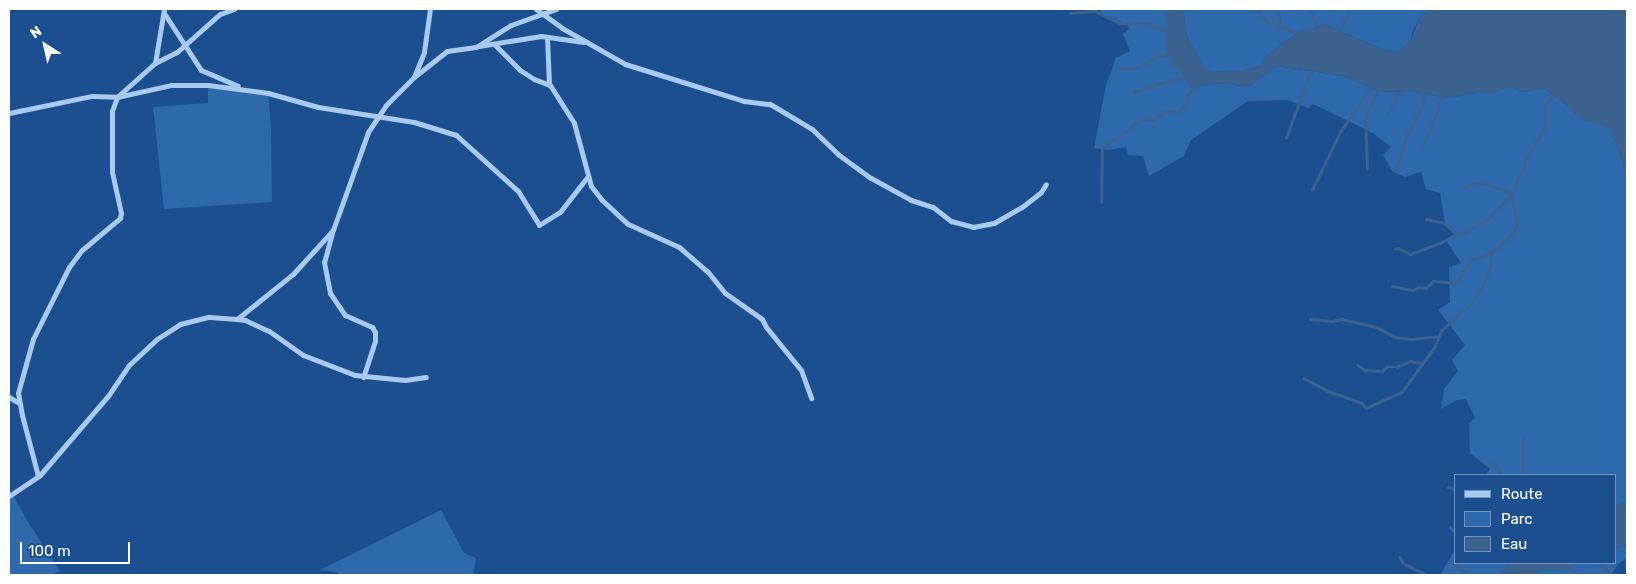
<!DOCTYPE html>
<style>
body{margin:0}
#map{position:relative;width:1636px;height:584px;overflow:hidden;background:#1b4f8f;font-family:Rubik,sans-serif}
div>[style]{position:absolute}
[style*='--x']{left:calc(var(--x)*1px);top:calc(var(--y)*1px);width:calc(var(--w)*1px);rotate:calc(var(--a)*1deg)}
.green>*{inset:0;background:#2e69ad}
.water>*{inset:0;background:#3c6290}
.stream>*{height:2.5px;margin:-1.25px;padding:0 1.25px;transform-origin:1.25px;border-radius:1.25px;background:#3c6290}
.street>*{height:5px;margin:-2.5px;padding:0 2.5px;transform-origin:2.5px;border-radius:2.5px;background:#a9c9ee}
span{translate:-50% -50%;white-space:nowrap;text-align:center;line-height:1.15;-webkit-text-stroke:4px #1b4f8f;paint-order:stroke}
.frame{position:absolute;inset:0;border:10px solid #fff;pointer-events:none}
.legend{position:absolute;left:1454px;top:474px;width:162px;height:90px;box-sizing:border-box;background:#1b4f8f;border:1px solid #7695bc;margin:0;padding:6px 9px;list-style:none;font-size:15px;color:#fff}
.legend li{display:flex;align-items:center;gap:10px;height:25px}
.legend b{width:25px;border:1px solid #7695bc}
.north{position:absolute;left:20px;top:20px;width:50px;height:50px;-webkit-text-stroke:4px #1b4f8f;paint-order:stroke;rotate:325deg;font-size:14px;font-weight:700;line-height:20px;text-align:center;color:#fff}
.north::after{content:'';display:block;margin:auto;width:18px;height:22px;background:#fff;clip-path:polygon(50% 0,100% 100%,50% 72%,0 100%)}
.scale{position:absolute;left:20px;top:542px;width:110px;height:22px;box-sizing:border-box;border:2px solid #fff;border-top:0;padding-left:6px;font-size:15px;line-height:18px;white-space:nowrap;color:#fff;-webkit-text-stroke:4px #1b4f8f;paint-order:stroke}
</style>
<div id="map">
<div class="green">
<i style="clip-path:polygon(1099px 9px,1166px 9px,1168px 25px,1167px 48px,1191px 87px,1223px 83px,1248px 87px,1277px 66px,1344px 76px,1382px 92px,1408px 91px,1448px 98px,1476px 93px,1493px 93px,1505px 88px,1514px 88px,1522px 92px,1543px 88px,1566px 104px,1582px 120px,1605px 125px,1615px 139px,1627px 175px,1627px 500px,1615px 507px,1615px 475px,1486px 475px,1490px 469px,1470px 453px,1469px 423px,1475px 418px,1466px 399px,1457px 400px,1441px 409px,1444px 389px,1458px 371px,1452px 360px,1465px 345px,1438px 310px,1450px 302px,1449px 267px,1461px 263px,1446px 240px,1455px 234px,1445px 223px,1440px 193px,1426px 189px,1421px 172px,1405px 177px,1393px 172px,1383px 155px,1391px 147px,1373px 133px,1313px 104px,1309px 108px,1287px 100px,1248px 101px,1191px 140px,1184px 156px,1149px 176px,1143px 156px,1128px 155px,1126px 147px,1109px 150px,1094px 148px,1106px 85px,1116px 58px,1130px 51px,1123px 34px,1129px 29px,1127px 24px,1101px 14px)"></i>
<i style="clip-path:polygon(1183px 9px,1430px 9px,1419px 19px,1412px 33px,1411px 41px,1398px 52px,1382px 49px,1323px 24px,1311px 30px,1302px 30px,1280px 45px,1264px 59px,1261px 66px,1241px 71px,1211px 72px,1203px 66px,1187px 37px)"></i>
<i style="clip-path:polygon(208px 85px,268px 93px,271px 124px,272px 202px,164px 209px,153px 107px,208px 103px)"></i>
<i style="clip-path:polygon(9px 488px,28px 522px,60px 571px,52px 575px,9px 575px)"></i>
<i style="clip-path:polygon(441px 510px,464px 553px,476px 558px,473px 575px,341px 575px,335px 572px,320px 570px)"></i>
<i style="clip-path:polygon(1627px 545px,1627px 558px,1618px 564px,1611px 575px,1537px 575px,1544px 568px,1572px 568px,1577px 563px,1615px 563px,1615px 548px)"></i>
<i style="clip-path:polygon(1455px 550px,1455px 563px,1509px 563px,1499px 575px,1440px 575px)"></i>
</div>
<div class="water">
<i style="clip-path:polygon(1166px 9px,1183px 9px,1187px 37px,1203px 66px,1211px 72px,1241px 71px,1261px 66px,1264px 59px,1280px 45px,1302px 30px,1311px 30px,1323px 24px,1382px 49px,1398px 52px,1411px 41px,1419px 19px,1430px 9px,1627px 9px,1627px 175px,1615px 139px,1605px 126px,1582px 120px,1566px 104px,1543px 88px,1522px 92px,1514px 88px,1505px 88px,1494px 93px,1476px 93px,1448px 98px,1408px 91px,1382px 92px,1344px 76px,1277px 66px,1248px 87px,1223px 83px,1191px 87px,1181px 71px,1171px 65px,1167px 55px)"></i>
<i style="clip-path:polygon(1627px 500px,1627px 545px,1615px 548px,1615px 507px)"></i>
<i style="clip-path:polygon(1509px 563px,1577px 563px,1572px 568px,1556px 571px,1544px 568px,1537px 575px,1499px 575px)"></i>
</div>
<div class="stream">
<i style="--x:1255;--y:9;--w:19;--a:43"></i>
<i style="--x:1269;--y:22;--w:31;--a:22"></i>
<i style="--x:1279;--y:9;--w:17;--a:87"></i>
<i style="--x:1310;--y:9;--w:21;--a:67"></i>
<i style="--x:1070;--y:13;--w:25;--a:-5"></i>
<i style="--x:1095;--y:11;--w:28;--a:26"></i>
<i style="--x:1120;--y:23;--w:29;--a:2"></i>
<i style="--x:1149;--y:24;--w:22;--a:24"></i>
<i style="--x:1339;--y:31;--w:25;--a:-63"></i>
<i style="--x:1118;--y:68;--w:17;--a:3"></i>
<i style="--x:1135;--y:69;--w:29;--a:-29"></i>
<i style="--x:1160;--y:55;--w:10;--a:-6"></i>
<i style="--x:1134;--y:92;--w:28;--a:-19"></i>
<i style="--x:1160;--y:83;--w:28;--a:-13"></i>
<i style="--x:1388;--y:113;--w:26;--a:-62"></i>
<i style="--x:1286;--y:138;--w:72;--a:-69.5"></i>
<i style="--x:1422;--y:146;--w:36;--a:-66"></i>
<i style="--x:1437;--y:113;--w:19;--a:-78"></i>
<i style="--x:1367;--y:169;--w:49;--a:-92.3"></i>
<i style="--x:1365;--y:120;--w:35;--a:-68"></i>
<i style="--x:1396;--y:170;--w:34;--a:-73"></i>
<i style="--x:1406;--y:137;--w:36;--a:-63"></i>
<i style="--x:1422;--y:105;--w:13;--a:-86"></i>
<i style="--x:1462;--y:189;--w:7;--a:-34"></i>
<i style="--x:1468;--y:185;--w:17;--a:-7"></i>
<i style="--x:1485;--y:183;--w:29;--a:22"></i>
<i style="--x:1312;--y:190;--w:64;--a:-64.2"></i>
<i style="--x:1340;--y:132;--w:56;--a:-55.2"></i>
<i style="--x:1101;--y:202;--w:55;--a:-89"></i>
<i style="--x:1102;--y:147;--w:33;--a:-33"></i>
<i style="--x:1130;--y:129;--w:8;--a:-50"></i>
<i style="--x:1135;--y:123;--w:10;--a:-24"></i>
<i style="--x:1144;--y:119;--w:10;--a:6"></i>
<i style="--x:1154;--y:120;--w:13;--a:-42"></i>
<i style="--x:1164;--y:111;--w:11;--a:10"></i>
<i style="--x:1175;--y:113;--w:11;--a:-34"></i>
<i style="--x:1184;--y:107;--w:13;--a:-72"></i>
<i style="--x:1188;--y:95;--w:14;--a:-51"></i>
<i style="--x:1426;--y:219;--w:19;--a:12"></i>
<i style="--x:1445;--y:223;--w:16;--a:45"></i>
<i style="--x:1395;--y:249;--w:3;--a:-18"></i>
<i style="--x:1398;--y:248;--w:13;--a:27"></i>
<i style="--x:1410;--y:254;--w:32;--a:-20"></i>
<i style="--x:1440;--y:243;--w:18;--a:-29"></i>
<i style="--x:1456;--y:234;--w:9;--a:-6"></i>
<i style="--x:1465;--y:233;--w:28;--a:-32"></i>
<i style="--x:1489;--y:218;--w:32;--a:-46"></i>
<i style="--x:1511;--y:195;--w:18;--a:-68"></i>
<i style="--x:1518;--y:178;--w:8;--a:-50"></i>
<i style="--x:1523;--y:172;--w:13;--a:-81"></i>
<i style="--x:1525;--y:159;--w:37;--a:-57"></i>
<i style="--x:1545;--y:128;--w:24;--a:-90"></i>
<i style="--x:1545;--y:104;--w:16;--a:-45"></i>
<i style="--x:1392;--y:286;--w:21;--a:11"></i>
<i style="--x:1413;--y:290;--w:6;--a:-31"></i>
<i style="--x:1418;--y:287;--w:8;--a:7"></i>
<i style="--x:1426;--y:288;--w:10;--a:-45"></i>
<i style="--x:1433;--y:281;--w:23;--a:5"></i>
<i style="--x:1456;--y:283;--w:29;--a:-55"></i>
<i style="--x:1473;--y:259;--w:20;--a:-20"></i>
<i style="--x:1310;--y:319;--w:21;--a:5"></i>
<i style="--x:1331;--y:321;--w:11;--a:-10"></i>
<i style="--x:1342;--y:319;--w:36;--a:13"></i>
<i style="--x:1377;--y:327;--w:21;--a:29"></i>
<i style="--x:1395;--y:337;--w:17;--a:7"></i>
<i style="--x:1412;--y:339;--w:27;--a:-6"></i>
<i style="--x:1358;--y:365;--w:9;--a:36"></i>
<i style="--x:1365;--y:370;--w:17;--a:3"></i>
<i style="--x:1382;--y:371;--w:6;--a:-45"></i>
<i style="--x:1386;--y:367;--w:11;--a:0"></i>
<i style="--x:1397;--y:367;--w:14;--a:-25"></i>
<i style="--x:1410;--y:361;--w:11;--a:10"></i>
<i style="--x:1304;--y:378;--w:27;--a:28"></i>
<i style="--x:1328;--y:391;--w:36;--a:19"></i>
<i style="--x:1362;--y:403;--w:6;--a:51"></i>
<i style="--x:1366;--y:408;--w:39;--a:-24"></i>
<i style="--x:1402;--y:392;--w:57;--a:-54.3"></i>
<i style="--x:1435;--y:346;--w:16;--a:-68"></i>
<i style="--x:1441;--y:331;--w:42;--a:-42.1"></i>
<i style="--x:1472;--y:303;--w:16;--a:-55"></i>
<i style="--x:1481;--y:290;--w:26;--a:-69"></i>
<i style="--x:1490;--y:266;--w:14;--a:-82"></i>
<i style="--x:1492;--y:252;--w:25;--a:-42"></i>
<i style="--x:1511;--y:235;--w:12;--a:-59"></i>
<i style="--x:1517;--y:225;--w:31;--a:-101"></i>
<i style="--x:1523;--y:438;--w:37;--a:90"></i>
<i style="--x:1493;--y:461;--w:17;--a:57"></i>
<i style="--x:1448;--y:487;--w:7;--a:16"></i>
<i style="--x:1450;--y:527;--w:7;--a:45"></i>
<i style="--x:1400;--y:557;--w:7;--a:63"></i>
<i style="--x:1403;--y:563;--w:27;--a:27"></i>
<i style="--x:1451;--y:562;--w:22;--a:36"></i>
<i style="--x:1600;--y:563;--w:16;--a:47"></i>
<i style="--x:1572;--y:568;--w:9;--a:54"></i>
<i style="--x:1475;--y:575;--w:5;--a:0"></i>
</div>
<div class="street">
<i style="--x:536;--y:9;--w:32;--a:36"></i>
<i style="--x:562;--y:28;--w:73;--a:29.7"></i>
<i style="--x:625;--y:64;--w:125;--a:17.3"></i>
<i style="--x:744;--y:101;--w:26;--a:7"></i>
<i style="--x:770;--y:104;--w:49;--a:30.8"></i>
<i style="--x:812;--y:129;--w:37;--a:44"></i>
<i style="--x:839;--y:155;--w:39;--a:36"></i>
<i style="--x:871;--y:178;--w:46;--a:28.8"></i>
<i style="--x:911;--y:200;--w:23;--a:18"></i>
<i style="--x:933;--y:207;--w:23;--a:38"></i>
<i style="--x:951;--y:221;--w:23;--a:15"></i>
<i style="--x:973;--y:227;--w:21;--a:-11"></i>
<i style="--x:994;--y:223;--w:32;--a:-30"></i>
<i style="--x:1022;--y:207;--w:24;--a:-38"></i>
<i style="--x:1041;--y:192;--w:9;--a:-58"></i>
<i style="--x:164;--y:13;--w:68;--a:57"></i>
<i style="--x:201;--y:70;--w:40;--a:23.4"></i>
<i style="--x:547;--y:37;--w:47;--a:87.6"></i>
<i style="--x:494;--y:44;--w:37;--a:45"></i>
<i style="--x:520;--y:70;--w:17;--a:33"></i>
<i style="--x:534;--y:79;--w:17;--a:21"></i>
<i style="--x:550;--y:85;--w:45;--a:57.7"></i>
<i style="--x:574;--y:123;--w:65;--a:74.9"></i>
<i style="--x:591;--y:186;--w:18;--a:52"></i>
<i style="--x:602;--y:200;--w:35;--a:43"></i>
<i style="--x:628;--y:224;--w:56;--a:24.3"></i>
<i style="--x:679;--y:247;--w:38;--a:41"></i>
<i style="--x:708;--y:272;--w:27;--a:51"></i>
<i style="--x:725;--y:293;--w:45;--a:35.1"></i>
<i style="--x:762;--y:319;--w:9;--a:63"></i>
<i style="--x:766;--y:327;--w:55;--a:50.9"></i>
<i style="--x:801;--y:370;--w:30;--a:70"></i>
<i style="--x:479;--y:46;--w:63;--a:-9.2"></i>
<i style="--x:541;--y:36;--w:43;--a:7.9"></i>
<i style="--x:155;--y:63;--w:25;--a:-27"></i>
<i style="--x:177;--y:52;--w:57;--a:-41.5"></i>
<i style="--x:220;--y:14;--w:15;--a:-20"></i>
<i style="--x:414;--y:77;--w:27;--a:-68"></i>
<i style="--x:424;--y:52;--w:43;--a:-82.1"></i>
<i style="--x:9;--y:113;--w:85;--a:-11.6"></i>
<i style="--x:92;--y:96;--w:25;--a:2"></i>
<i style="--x:117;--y:97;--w:55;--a:-12.5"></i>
<i style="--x:171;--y:85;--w:37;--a:0"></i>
<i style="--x:208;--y:85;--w:61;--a:7.6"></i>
<i style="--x:268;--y:93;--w:52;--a:15.6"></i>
<i style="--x:318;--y:107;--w:97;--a:8.9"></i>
<i style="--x:414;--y:122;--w:44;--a:17.2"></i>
<i style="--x:456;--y:135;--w:84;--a:42.1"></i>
<i style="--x:518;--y:191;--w:40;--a:58"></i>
<i style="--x:539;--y:225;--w:25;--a:-32"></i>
<i style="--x:560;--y:212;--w:46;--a:-52.1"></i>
<i style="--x:332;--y:233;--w:30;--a:105"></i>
<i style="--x:324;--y:262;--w:32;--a:79"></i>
<i style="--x:330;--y:293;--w:27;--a:56"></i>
<i style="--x:345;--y:315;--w:30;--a:24"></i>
<i style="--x:372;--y:327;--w:6;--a:59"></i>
<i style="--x:375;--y:332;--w:9;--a:90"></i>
<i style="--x:375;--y:341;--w:38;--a:108"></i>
<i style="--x:237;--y:319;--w:8;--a:7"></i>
<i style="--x:245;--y:320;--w:26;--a:25"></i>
<i style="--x:269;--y:331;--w:42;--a:35.2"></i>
<i style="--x:303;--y:355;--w:56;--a:21"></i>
<i style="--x:355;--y:375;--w:50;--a:5.7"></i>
<i style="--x:405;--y:380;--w:21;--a:-8"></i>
<i style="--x:9;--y:397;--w:12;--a:31"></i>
<i style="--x:38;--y:476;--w:63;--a:-104.7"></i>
<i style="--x:22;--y:415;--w:22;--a:-100"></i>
<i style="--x:18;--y:393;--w:56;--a:-74.5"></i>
<i style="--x:33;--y:339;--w:80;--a:-63.4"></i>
<i style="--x:69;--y:267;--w:21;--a:-53"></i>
<i style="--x:82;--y:250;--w:50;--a:-40.1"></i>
<i style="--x:120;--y:218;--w:5;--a:-79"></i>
<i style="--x:121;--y:213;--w:42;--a:-102.4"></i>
<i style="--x:112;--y:172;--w:61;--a:-90"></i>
<i style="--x:112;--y:111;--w:15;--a:-70"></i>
<i style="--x:117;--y:97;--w:51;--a:-41.8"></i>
<i style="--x:155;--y:63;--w:55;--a:-80.5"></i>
<i style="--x:9;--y:496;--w:37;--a:-34"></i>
<i style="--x:40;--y:475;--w:104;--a:-49.3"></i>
<i style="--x:108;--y:396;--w:37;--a:-56"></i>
<i style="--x:129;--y:365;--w:38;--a:-43"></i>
<i style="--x:157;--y:339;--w:27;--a:-33"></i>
<i style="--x:180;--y:324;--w:30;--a:-14"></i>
<i style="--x:209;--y:317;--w:28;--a:4"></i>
<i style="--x:237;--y:319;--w:72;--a:-38.8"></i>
<i style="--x:293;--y:274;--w:59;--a:-47.7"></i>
<i style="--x:333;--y:230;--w:104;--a:-70.3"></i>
<i style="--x:368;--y:132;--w:32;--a:-56"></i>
<i style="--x:386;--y:105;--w:40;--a:-45"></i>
<i style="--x:414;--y:77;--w:42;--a:-38.2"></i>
<i style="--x:447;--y:51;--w:29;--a:-8"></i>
<i style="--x:476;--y:47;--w:41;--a:-32.2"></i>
<i style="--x:511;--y:25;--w:48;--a:-19.6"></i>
</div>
<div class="frame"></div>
<ul class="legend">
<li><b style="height:6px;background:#a9c9ee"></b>Route</li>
<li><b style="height:14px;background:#2e69ad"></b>Parc</li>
<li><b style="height:14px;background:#3c6290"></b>Eau</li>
</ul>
<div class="north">N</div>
<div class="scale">100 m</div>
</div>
